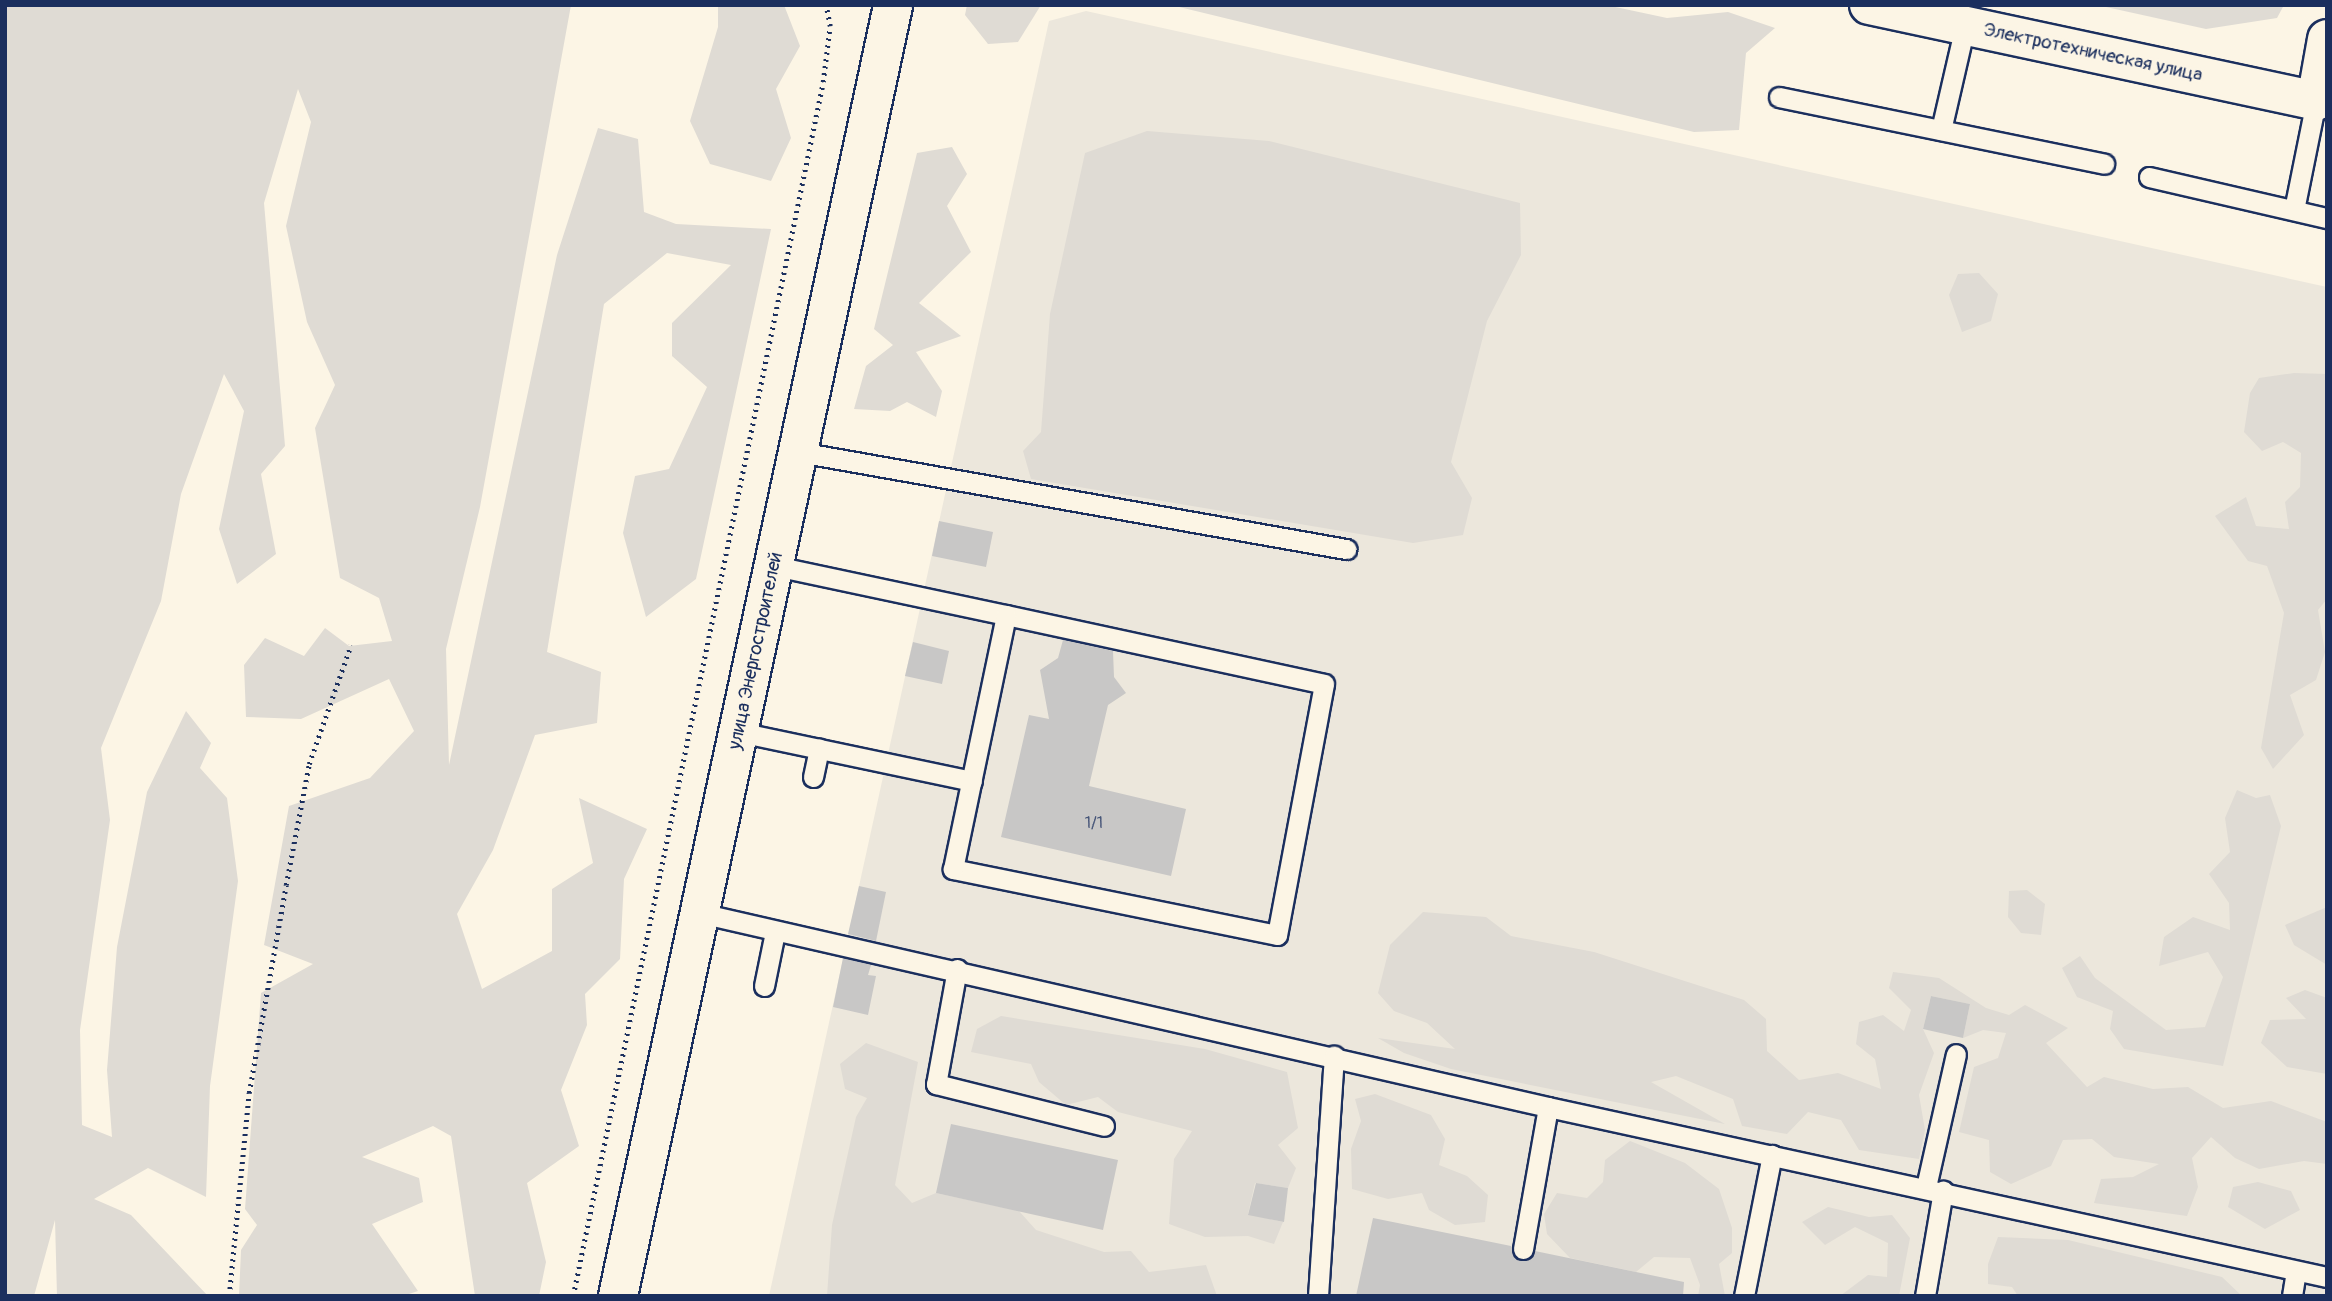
<!DOCTYPE html>
<meta charset="utf-8">
<style>
body{margin:0}
#map{position:relative;width:2332px;height:1301px;overflow:hidden;background:#fcf5e5;font-family:Pangolin,sans-serif}
div>[style]{position:absolute}
[style*='--x']{left:calc(var(--x)*1px);top:calc(var(--y)*1px);width:calc(var(--w)*1px);rotate:calc(var(--a)*1deg)}
.built>*{inset:0;background:#ece7dc}
.green>*{inset:0;background:#dfdbd4}
.building>*{inset:0;background:#c8c7c6}
.path>*{height:4.5px;margin-top:-2.25px;transform-origin:0;background:repeating-linear-gradient(90deg,#1b2f5e 0 2px,transparent 0 7px)}
.roads{filter:drop-shadow(2px 0 #1b2f5e) drop-shadow(-2px 0 #1b2f5e) drop-shadow(0 2px #1b2f5e) drop-shadow(0 -2px #1b2f5e)}
.service>*{height:19px;margin:-9.5px;padding:0 9.5px;transform-origin:9.5px;border-radius:9.5px;background:#fcf5e5}
.minor>*{height:38px;margin:-19px;padding:0 19px;transform-origin:19px;border-radius:19px;background:#fcf5e5}
.secondary>*{height:38px;margin:-19px;padding:0 19px;transform-origin:19px;border-radius:19px;background:#fcf5e5}
span{translate:-50% -50%;white-space:nowrap;text-align:center;line-height:1.15;-webkit-text-stroke:5px #fcf5e5;paint-order:stroke}
.number-label{font-size:16px;color:#465578}
.number-label span{-webkit-text-stroke-width:0}
.street-label{font-size:19px;color:#1b2f5e}
.frame{position:absolute;inset:0;border:7px solid #1b2f5e;pointer-events:none}
</style>
<div id="map">
<div class="built">
<i style="clip-path:polygon(1086px 11px,2327px 287px,2327px 1296px,769px 1296px,1049px 21px)"></i>
</div>
<div class="green">
<i style="clip-path:polygon(5px 5px,571px 5px,480px 507px,446px 649px,449px 765px,557px 255px,598px 128px,638px 139px,644px 212px,676px 224px,771px 229px,696px 579px,646px 617px,623px 533px,635px 476px,669px 469px,707px 387px,672px 356px,672px 323px,731px 265px,667px 253px,604px 304px,547px 652px,601px 672px,597px 723px,535px 735px,493px 850px,457px 914px,482px 989px,552px 951px,552px 889px,593px 863px,579px 798px,647px 829px,624px 879px,620px 959px,585px 994px,587px 1025px,561px 1090px,579px 1146px,527px 1183px,546px 1262px,539px 1296px,475px 1296px,451px 1136px,433px 1126px,362px 1157px,419px 1178px,423px 1202px,372px 1224px,418px 1291px,403px 1296px,239px 1296px,241px 1250px,257px 1225px,245px 1209px,261px 993px,313px 964px,264px 945px,289px 806px,370px 778px,414px 731px,389px 679px,301px 719px,246px 717px,244px 665px,265px 638px,304px 656px,325px 628px,349px 646px,392px 641px,379px 598px,340px 578px,315px 428px,335px 385px,307px 322px,286px 226px,311px 122px,298px 89px,264px 203px,285px 446px,261px 474px,276px 554px,237px 584px,219px 529px,244px 411px,224px 374px,181px 494px,161px 601px,101px 748px,110px 820px,80px 1030px,82px 1125px,112px 1137px,107px 1070px,117px 947px,147px 792px,186px 711px,211px 743px,200px 768px,227px 798px,238px 881px,210px 1086px,206px 1197px,148px 1168px,94px 1199px,131px 1215px,208px 1296px,57px 1296px,55px 1220px,34px 1296px,5px 1296px)"></i>
<i style="clip-path:polygon(718px 5px,784px 5px,800px 46px,776px 89px,791px 138px,771px 181px,710px 164px,690px 121px,718px 27px)"></i>
<i style="clip-path:polygon(967px 5px,1041px 5px,1018px 42px,988px 44px,965px 15px)"></i>
<i style="clip-path:polygon(1171px 5px,1606px 5px,1667px 18px,1728px 12px,1775px 28px,1746px 53px,1739px 130px,1694px 132px)"></i>
<i style="clip-path:polygon(2097px 5px,2284px 5px,2277px 18px,2206px 29px)"></i>
<i style="clip-path:polygon(1147px 131px,1269px 141px,1520px 203px,1521px 255px,1487px 321px,1451px 462px,1472px 498px,1463px 535px,1413px 543px,1031px 479px,1023px 451px,1041px 432px,1050px 314px,1085px 153px)"></i>
<i style="clip-path:polygon(952px 147px,967px 174px,947px 206px,971px 252px,919px 303px,961px 336px,916px 352px,942px 391px,936px 417px,907px 402px,890px 411px,854px 409px,866px 366px,893px 345px,874px 329px,917px 153px)"></i>
<i style="clip-path:polygon(1979px 273px,1998px 294px,1991px 321px,1962px 332px,1949px 295px,1958px 274px)"></i>
<i style="clip-path:polygon(2294px 373px,2327px 374px,2327px 599px,2318px 610px,2325px 652px,2316px 680px,2290px 695px,2304px 735px,2273px 769px,2261px 748px,2284px 613px,2267px 566px,2248px 561px,2215px 516px,2246px 497px,2256px 526px,2289px 529px,2285px 502px,2300px 487px,2301px 453px,2283px 442px,2262px 451px,2244px 432px,2250px 393px,2259px 378px)"></i>
<i style="clip-path:polygon(2237px 790px,2256px 798px,2270px 795px,2281px 826px,2223px 1066px,2124px 1049px,2110px 1029px,2113px 1011px,2077px 997px,2062px 968px,2080px 956px,2095px 978px,2166px 1030px,2205px 1027px,2223px 977px,2208px 952px,2159px 966px,2164px 937px,2193px 917px,2230px 930px,2229px 903px,2209px 874px,2230px 852px,2225px 818px)"></i>
<i style="clip-path:polygon(2027px 890px,2045px 904px,2041px 935px,2021px 933px,2008px 917px,2009px 891px)"></i>
<i style="clip-path:polygon(2327px 907px,2327px 965px,2294px 945px,2285px 925px)"></i>
<i style="clip-path:polygon(1423px 912px,1486px 917px,1511px 936px,1594px 952px,1744px 1000px,1766px 1019px,1767px 1051px,1799px 1080px,1838px 1073px,1881px 1089px,1875px 1059px,1856px 1044px,1859px 1022px,1883px 1015px,1904px 1031px,1911px 1010px,1889px 988px,1893px 972px,1939px 978px,1986px 1008px,2009px 1015px,2025px 1005px,2068px 1028px,2046px 1043px,2087px 1087px,2104px 1077px,2153px 1089px,2188px 1087px,2223px 1108px,2271px 1101px,2327px 1122px,2327px 1164px,2304px 1161px,2259px 1169px,2235px 1158px,2211px 1137px,2192px 1158px,2198px 1187px,2187px 1216px,2094px 1203px,2101px 1179px,2133px 1177px,2159px 1164px,2114px 1157px,2092px 1139px,2063px 1140px,2051px 1166px,2011px 1184px,1990px 1172px,1989px 1140px,1959px 1132px,1974px 1067px,1998px 1058px,2006px 1033px,1983px 1030px,1963px 1038px,1970px 1004px,1931px 996px,1923px 1029px,1934px 1053px,1919px 1095px,1925px 1130px,1919px 1159px,1859px 1150px,1841px 1120px,1808px 1112px,1787px 1134px,1742px 1126px,1733px 1099px,1676px 1076px,1651px 1082px,1725px 1124px,1451px 1069px,1404px 1053px,1378px 1038px,1455px 1049px,1427px 1023px,1394px 1011px,1378px 993px,1390px 945px)"></i>
<i style="clip-path:polygon(2305px 990px,2327px 998px,2327px 1074px,2287px 1067px,2261px 1043px,2270px 1020px,2306px 1019px,2286px 998px)"></i>
<i style="clip-path:polygon(1001px 1016px,1205px 1049px,1287px 1072px,1298px 1128px,1278px 1145px,1296px 1168px,1288px 1188px,1255px 1183px,1248px 1214px,1283px 1222px,1274px 1244px,1248px 1236px,1205px 1237px,1169px 1224px,1174px 1159px,1192px 1131px,1118px 1112px,1098px 1097px,1066px 1105px,1039px 1082px,1031px 1064px,971px 1052px,977px 1029px)"></i>
<i style="clip-path:polygon(866px 1043px,918px 1062px,895px 1185px,912px 1203px,936px 1193px,1019px 1211px,1036px 1230px,1104px 1252px,1131px 1251px,1149px 1272px,1206px 1265px,1217px 1296px,827px 1296px,832px 1225px,856px 1117px,867px 1098px,845px 1089px,840px 1064px)"></i>
<i style="clip-path:polygon(1375px 1094px,1431px 1115px,1445px 1139px,1439px 1165px,1467px 1176px,1488px 1195px,1485px 1222px,1455px 1225px,1429px 1210px,1422px 1193px,1388px 1199px,1352px 1189px,1351px 1149px,1361px 1121px,1355px 1099px)"></i>
<i style="clip-path:polygon(1630px 1141px,1685px 1163px,1719px 1189px,1732px 1228px,1732px 1253px,1719px 1264px,1725px 1296px,1698px 1296px,1700px 1285px,1690px 1258px,1654px 1257px,1636px 1272px,1570px 1258px,1547px 1234px,1544px 1214px,1557px 1193px,1587px 1198px,1603px 1182px,1605px 1160px)"></i>
<i style="clip-path:polygon(2258px 1182px,2291px 1191px,2300px 1210px,2265px 1229px,2228px 1207px,2233px 1187px)"></i>
<i style="clip-path:polygon(1828px 1207px,1869px 1217px,1892px 1215px,1910px 1238px,1899px 1296px,1840px 1296px,1868px 1275px,1887px 1277px,1888px 1243px,1855px 1227px,1825px 1245px,1802px 1222px)"></i>
<i style="clip-path:polygon(1998px 1237px,2068px 1240px,2222px 1277px,2242px 1296px,2018px 1296px,2012px 1287px,1988px 1284px,1988px 1264px)"></i>
</div>
<div class="building">
<i style="clip-path:polygon(939px 521px,993px 532px,986px 567px,932px 556px)"></i>
<i style="clip-path:polygon(1063px 640px,1113px 651px,1114px 677px,1126px 693px,1108px 705px,1089px 786px,1186px 809px,1171px 876px,1001px 837px,1029px 715px,1049px 719px,1040px 670px,1058px 658px)"></i>
<i style="clip-path:polygon(913px 642px,949px 651px,942px 684px,905px 676px)"></i>
<i style="clip-path:polygon(859px 886px,886px 892px,876px 941px,848px 934px)"></i>
<i style="clip-path:polygon(843px 958px,871px 965px,868px 975px,876px 976px,868px 1015px,833px 1007px)"></i>
<i style="clip-path:polygon(1931px 996px,1970px 1004px,1963px 1038px,1923px 1029px)"></i>
<i style="clip-path:polygon(951px 1124px,1118px 1160px,1103px 1230px,936px 1193px)"></i>
<i style="clip-path:polygon(1256px 1183px,1288px 1188px,1284px 1222px,1248px 1215px)"></i>
<i style="clip-path:polygon(1373px 1218px,1511px 1246px,1520px 1261px,1535px 1251px,1684px 1282px,1683px 1296px,1356px 1296px)"></i>
</div>
<div class="path">
<i style="--x:229;--y:1296;--w:204;--a:-84.4"></i>
<i style="--x:249;--y:1093;--w:211;--a:-79.9"></i>
<i style="--x:286;--y:885;--w:123;--a:-79.2"></i>
<i style="--x:309;--y:764;--w:126;--a:-70.6"></i>
<i style="--x:573;--y:1296;--w:1239;--a:-78.36"></i>
<i style="--x:823;--y:82;--w:56;--a:-82.9"></i>
<i style="--x:830;--y:26;--w:21;--a:-101"></i>
</div>
<div class="roads">
<div class="service">
<i style="--x:1779;--y:97;--w:332;--a:11.6"></i>
<i style="--x:1941;--y:130;--w:107;--a:-77"></i>
<i style="--x:2149;--y:177;--w:183;--a:13"></i>
<i style="--x:2294;--y:210;--w:111;--a:-78.6"></i>
<i style="--x:2316;--y:101;--w:6;--a:9"></i>
<i style="--x:799;--y:452;--w:556;--a:10.06"></i>
<i style="--x:775;--y:566;--w:236;--a:12"></i>
<i style="--x:1006;--y:615;--w:325;--a:12.2"></i>
<i style="--x:1324;--y:684;--w:255;--a:100.6"></i>
<i style="--x:1277;--y:935;--w:331;--a:-168.5"></i>
<i style="--x:953;--y:869;--w:259;--a:-78.2"></i>
<i style="--x:739;--y:732;--w:238;--a:11.9"></i>
<i style="--x:813;--y:777;--w:29;--a:-78"></i>
<i style="--x:700;--y:913;--w:870;--a:12.89"></i>
<i style="--x:1548;--y:1107;--w:797;--a:12.31"></i>
<i style="--x:957;--y:969;--w:117;--a:100.3"></i>
<i style="--x:936;--y:1084;--w:173;--a:14"></i>
<i style="--x:764;--y:986;--w:55;--a:-78.5"></i>
<i style="--x:1926;--y:1187;--w:136;--a:-77.3"></i>
<i style="--x:1523;--y:1249;--w:144;--a:-80"></i>
<i style="--x:1318;--y:1296;--w:241;--a:-86.2"></i>
<i style="--x:1744;--y:1296;--w:144;--a:-78.8"></i>
<i style="--x:1925;--y:1296;--w:107;--a:-80.3"></i>
<i style="--x:2292;--y:1296;--w:25;--a:-81"></i>
</div>
<div class="minor">
<i style="--x:1869;--y:5;--w:457;--a:12.1"></i>
<i style="--x:2316;--y:101;--w:63;--a:-79.9"></i>
</div>
<div class="secondary">
<i style="--x:618;--y:1296;--w:1320;--a:-77.97"></i>
</div>
</div>
<div class="number-label">
<span style="left:1094px;top:823px">1/1</span>
</div>
<div class="street-label">
<span style="left:2093px;top:53px;rotate:12deg">Электротехническая улица</span>
<span style="left:756px;top:651px;rotate:-78deg">улица Энергостроителей</span>
</div>
<div class="frame"></div>
</div>
